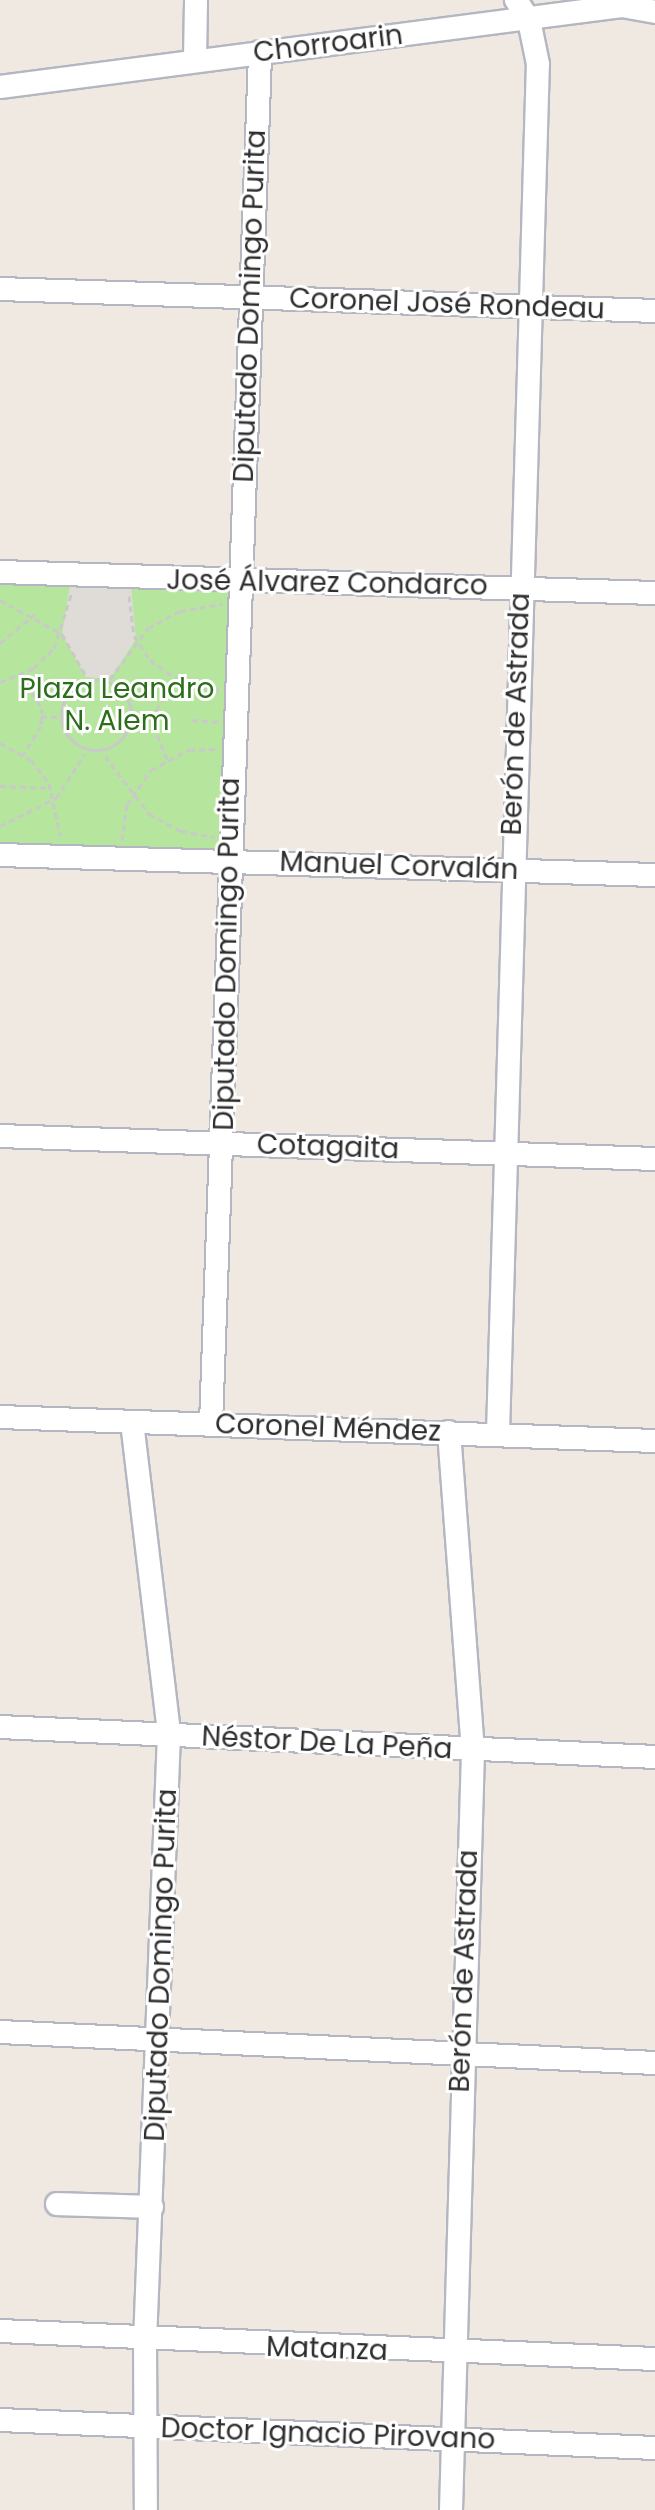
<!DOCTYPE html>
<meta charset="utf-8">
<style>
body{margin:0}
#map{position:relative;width:655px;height:2510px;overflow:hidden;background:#efe9e1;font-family:Poppins,sans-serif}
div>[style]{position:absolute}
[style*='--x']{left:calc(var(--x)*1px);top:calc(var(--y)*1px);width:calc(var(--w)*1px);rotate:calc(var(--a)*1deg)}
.green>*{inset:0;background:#b6e59e}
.plaza>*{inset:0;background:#dfdcd8}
.path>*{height:3px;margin-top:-1.5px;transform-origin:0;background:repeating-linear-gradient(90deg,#c9c9c9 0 6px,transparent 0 10px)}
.path>.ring{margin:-1.5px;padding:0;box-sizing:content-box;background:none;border:3px solid #c9c9c9;border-radius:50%}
.roads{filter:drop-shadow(2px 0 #b4b7c1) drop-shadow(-2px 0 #b4b7c1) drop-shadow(0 2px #b4b7c1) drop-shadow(0 -2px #b4b7c1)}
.minor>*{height:22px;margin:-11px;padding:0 11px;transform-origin:11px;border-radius:11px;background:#fff}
span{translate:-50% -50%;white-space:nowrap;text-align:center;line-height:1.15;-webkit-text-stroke:6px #fff;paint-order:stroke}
.street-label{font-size:28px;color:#2e2e2e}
.park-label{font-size:28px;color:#2c6e1b}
</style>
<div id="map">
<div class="green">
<i style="clip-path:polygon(0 572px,238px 582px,229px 861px,0 855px)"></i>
</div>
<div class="plaza">
<i style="clip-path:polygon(70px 585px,131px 586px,136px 639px,110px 679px,86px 677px,62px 634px)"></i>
</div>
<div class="path">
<i style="--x:129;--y:596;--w:40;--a:82.9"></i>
<i style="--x:134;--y:636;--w:29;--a:56"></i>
<i style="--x:150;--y:660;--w:42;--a:35.2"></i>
<i style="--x:184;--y:684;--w:36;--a:10"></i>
<i style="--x:0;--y:600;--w:71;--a:28.7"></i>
<i style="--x:62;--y:634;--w:48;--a:60.3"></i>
<i style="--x:0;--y:643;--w:45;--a:-39.6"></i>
<i style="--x:21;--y:675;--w:39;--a:58"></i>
<i style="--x:42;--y:708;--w:18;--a:93"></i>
<i style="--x:41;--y:726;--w:34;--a:122"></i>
<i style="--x:110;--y:679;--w:64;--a:-53.3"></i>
<i style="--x:148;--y:628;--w:36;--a:-28"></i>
<i style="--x:180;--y:611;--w:43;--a:-9.5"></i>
<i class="ring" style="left:61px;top:680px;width:67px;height:67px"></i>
<i style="--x:0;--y:682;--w:37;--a:-22"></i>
<i style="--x:34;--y:668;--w:28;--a:-45"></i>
<i style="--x:54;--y:648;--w:56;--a:-72.2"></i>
<i style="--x:41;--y:717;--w:23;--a:0"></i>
<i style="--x:127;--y:717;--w:24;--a:5"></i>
<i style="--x:192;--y:720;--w:26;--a:4"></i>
<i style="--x:0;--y:743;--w:35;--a:29"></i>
<i style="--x:31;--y:760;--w:29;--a:52"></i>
<i style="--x:49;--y:783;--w:54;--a:78.3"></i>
<i style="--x:105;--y:756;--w:73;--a:52.8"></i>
<i style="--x:149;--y:814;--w:36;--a:28"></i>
<i style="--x:181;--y:831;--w:34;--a:10"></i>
<i style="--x:167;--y:759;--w:43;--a:-111.8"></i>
<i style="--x:151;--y:719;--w:45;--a:-59.5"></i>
<i style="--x:0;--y:786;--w:51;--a:2.2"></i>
<i style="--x:0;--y:826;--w:63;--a:-26.6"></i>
<i style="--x:56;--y:798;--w:53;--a:-56.6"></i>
<i style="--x:122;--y:840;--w:35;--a:-82"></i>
<i style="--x:127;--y:805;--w:42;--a:-55.6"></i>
<i style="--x:151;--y:770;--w:43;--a:-27.8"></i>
<i style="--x:189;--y:750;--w:26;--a:-2"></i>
</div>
<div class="roads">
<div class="minor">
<i style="--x:195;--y:59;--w:59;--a:-89"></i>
<i style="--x:0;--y:87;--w:627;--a:-7.42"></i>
<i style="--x:622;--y:6;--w:34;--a:10"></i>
<i style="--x:0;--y:289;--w:655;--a:1.92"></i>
<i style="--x:0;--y:572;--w:655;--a:1.84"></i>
<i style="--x:0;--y:855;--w:655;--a:1.75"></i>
<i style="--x:0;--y:1136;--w:655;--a:2.01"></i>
<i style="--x:0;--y:1417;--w:655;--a:2.1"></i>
<i style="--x:132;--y:1422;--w:314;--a:83.2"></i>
<i style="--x:169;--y:1734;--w:608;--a:92.26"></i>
<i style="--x:145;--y:2342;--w:168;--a:89.7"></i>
<i style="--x:211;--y:1424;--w:1373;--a:-87.95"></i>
<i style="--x:449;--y:1432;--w:320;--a:85.7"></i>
<i style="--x:473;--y:1751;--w:759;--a:91.66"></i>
<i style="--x:498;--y:1433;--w:1370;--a:-88.33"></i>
<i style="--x:538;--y:64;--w:45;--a:-101.6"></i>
<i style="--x:529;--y:20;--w:24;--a:-123"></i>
<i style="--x:0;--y:1727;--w:656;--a:2.62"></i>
<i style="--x:0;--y:2032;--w:656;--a:2.71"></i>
<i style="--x:57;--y:2204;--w:95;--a:1.8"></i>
<i style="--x:0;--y:2331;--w:656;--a:2.45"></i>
<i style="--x:0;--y:2420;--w:656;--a:2.45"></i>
</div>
</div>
<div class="street-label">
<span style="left:328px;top:44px;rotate:-7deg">Chorroarin</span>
<span style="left:447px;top:304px;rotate:2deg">Coronel José Rondeau</span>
<span style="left:250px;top:306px;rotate:-88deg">Diputado Domingo Purita</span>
<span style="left:327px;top:583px;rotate:1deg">José Álvarez Condarco</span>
<span style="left:516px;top:714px;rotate:-88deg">Berón de Astrada</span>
<span style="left:399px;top:866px;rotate:2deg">Manuel Corvalán</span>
<span style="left:227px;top:954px;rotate:-89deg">Diputado Domingo Purita</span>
<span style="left:328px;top:1147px;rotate:2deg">Cotagaita</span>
<span style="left:328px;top:1428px;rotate:2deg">Coronel Méndez</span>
<span style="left:327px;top:1743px;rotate:3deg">Néstor De La Peña</span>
<span style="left:161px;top:1965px;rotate:-88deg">Diputado Domingo Purita</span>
<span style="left:464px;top:1971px;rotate:-88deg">Berón de Astrada</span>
<span style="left:327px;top:2349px;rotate:2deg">Matanza</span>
<span style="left:328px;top:2434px;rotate:2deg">Doctor Ignacio Pirovano</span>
</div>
<div class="park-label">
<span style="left:117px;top:705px">Plaza Leandro<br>N. Alem</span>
</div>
</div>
